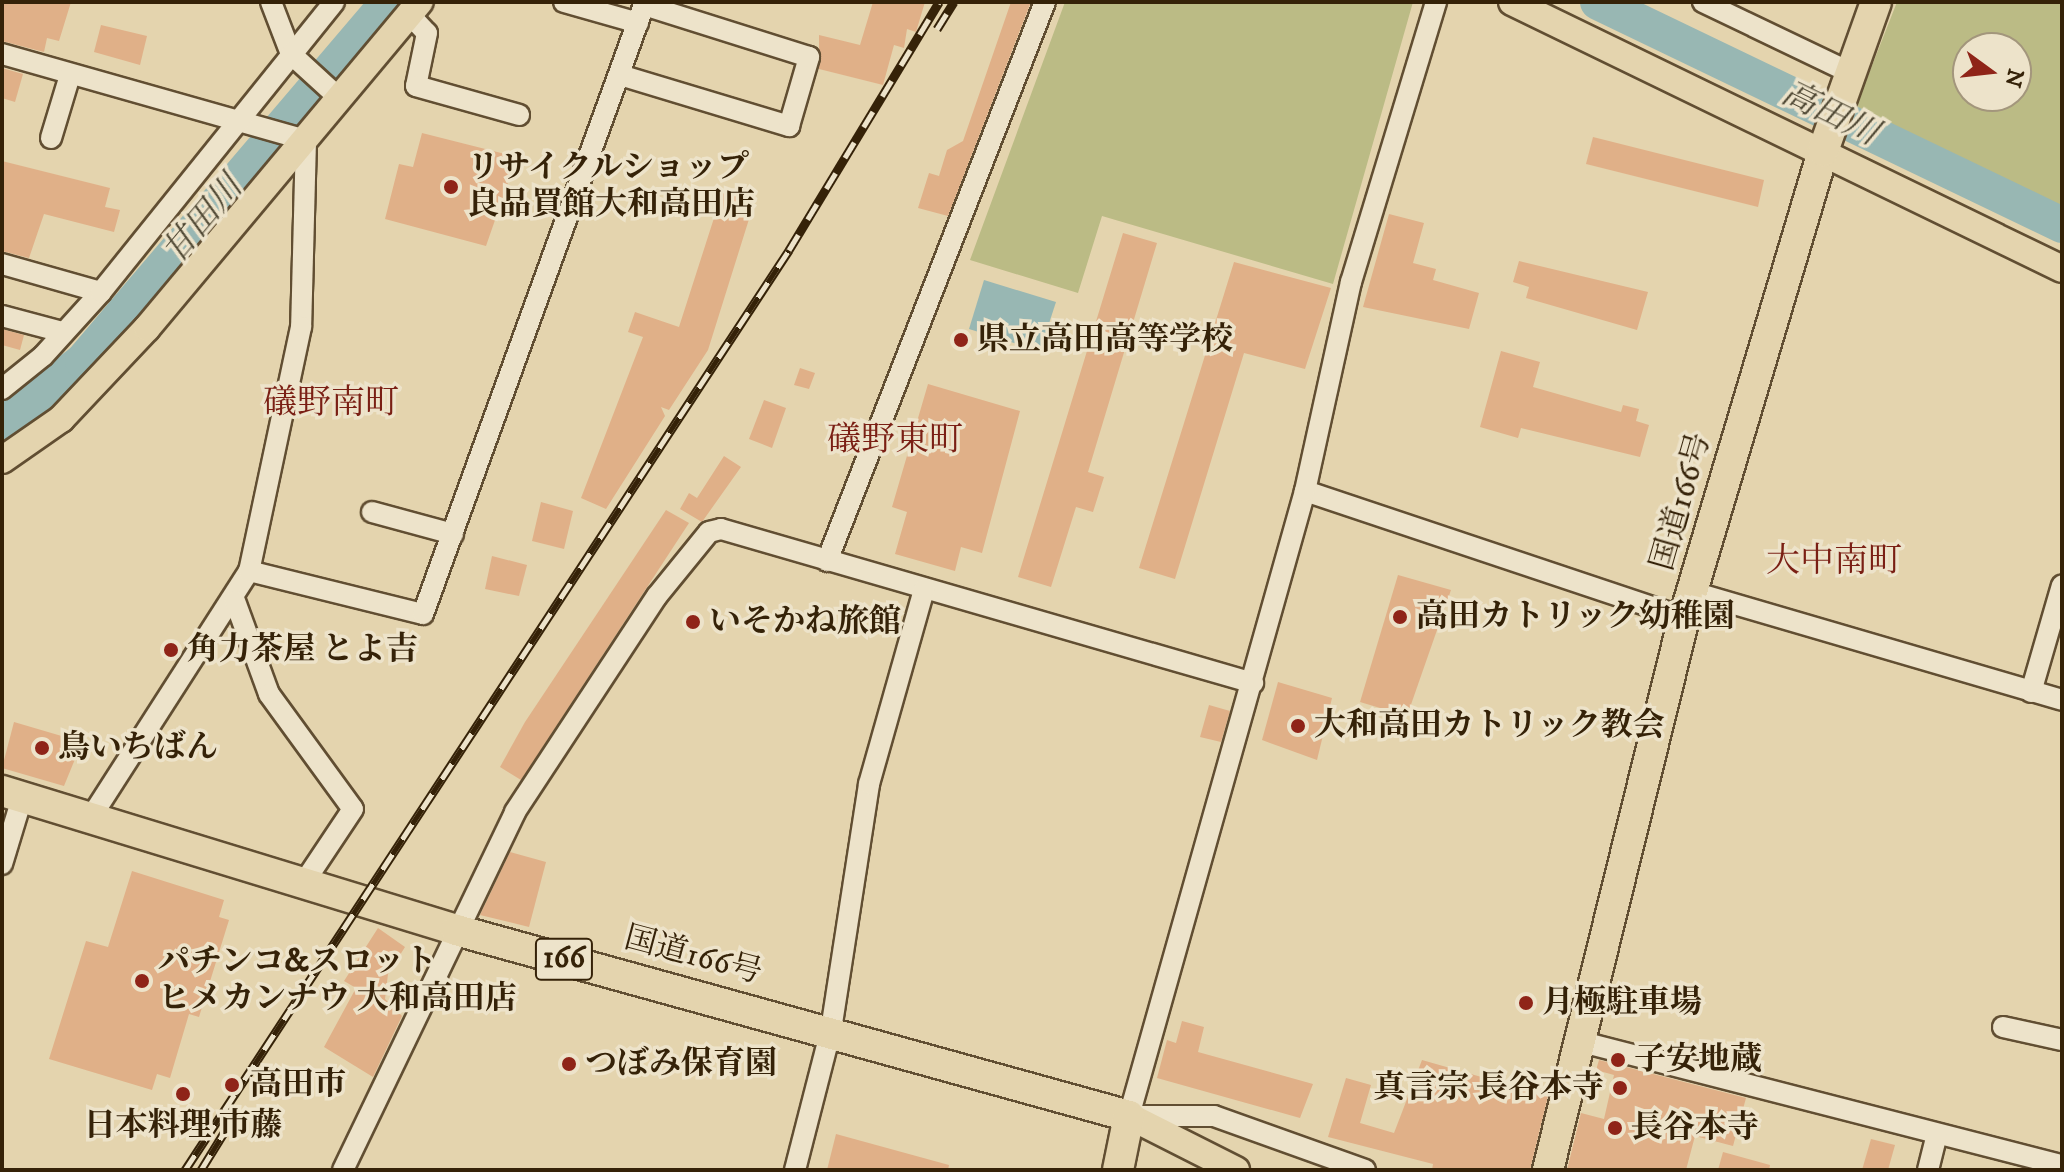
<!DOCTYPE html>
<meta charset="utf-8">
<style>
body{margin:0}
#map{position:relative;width:2064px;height:1172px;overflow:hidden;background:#e4d4ae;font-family:"IM FELL DW Pica","Noto Serif JP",serif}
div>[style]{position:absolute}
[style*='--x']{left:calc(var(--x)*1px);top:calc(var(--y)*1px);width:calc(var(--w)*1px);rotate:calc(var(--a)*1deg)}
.green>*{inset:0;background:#bbbb85}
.water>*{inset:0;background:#98b7b3}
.river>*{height:36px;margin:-18px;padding:0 18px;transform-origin:18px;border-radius:18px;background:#98b7b3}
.building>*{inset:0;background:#e0b088}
.roads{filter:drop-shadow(2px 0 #614e32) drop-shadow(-2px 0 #614e32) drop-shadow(0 2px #614e32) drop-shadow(0 -2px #614e32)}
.minor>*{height:20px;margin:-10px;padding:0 10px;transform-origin:10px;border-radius:10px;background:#ede3ca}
.major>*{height:26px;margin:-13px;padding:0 13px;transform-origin:13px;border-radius:13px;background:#e4d4ae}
.highway>*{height:30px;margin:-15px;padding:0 15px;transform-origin:15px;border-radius:15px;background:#e4d4ae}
.rail>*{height:9px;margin-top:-4.5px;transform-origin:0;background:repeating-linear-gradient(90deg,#ede3ca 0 18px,#352208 0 36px);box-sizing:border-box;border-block:2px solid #352208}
.dots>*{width:22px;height:22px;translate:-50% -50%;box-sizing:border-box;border:4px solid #ede3ca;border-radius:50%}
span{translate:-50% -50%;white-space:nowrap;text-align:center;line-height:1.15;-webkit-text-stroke:7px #ede3ca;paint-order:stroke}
.shield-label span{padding:2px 6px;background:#ede3ca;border:2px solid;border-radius:6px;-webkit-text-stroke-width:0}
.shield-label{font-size:30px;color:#352208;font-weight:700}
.poi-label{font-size:32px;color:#352208;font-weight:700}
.left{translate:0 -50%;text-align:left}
.right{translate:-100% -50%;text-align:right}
.street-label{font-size:32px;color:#352208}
.water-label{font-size:34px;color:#4e4733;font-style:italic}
.neighbourhood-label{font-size:34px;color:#7a1f14}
.frame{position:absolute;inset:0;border:4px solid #352208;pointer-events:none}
.north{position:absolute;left:1952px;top:32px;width:80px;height:80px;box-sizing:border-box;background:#ede3ca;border:2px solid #a3967c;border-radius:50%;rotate:105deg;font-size:22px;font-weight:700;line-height:32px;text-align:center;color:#352208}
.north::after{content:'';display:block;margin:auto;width:28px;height:36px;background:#8f2418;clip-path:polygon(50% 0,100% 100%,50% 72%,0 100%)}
</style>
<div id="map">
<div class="green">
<i style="clip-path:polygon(1065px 2px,1413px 2px,1333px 284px,1102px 216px,1078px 293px,970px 260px)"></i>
<i style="clip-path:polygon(evenodd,1897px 2px,2062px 2px,2062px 213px,1855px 109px,1897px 2px,1968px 48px,2016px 48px,2016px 96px,1968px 96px,1968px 48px)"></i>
</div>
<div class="water">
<i style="clip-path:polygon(984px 280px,1056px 302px,1040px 351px,969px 329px)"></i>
</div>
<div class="river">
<i style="--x:1598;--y:2;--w:515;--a:25.67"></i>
<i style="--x:2;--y:423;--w:102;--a:-37.4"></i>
<i style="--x:83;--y:361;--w:472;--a:-49.6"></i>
</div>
<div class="building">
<i style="clip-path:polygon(2px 2px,71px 2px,59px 41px,47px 38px,44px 52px,2px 41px)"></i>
<i style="clip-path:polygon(873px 2px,925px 2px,916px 32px,907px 29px,904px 48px,894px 45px,883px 85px,819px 69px,819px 35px,860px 45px)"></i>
<i style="clip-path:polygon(1011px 2px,1031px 2px,948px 216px,918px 208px,929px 173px,939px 176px,947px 150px,963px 141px)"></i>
<i style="clip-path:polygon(101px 25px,147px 36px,140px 65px,94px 52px)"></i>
<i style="clip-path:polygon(2px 68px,23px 74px,15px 102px,2px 98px)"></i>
<i style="clip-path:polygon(422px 133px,517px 157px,486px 246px,385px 219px,399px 164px,413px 167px)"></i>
<i style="clip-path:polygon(1593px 137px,1764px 180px,1758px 207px,1586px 164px)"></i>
<i style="clip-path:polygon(2px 161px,110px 188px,105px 207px,120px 210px,114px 232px,44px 214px,29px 258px,2px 251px)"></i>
<i style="clip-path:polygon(723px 190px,755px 200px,708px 350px,669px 410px,661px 407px,665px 416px,606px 509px,581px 498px,643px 337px,628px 332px,635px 312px,679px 327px)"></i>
<i style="clip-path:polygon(1389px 214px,1424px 223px,1413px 263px,1436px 269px,1433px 280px,1479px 293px,1469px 329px,1363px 307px)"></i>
<i style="clip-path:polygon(1123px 233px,1157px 243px,1088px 472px,1104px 477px,1093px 512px,1076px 507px,1051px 587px,1018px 577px)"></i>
<i style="clip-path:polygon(1519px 261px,1648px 292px,1637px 330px,1526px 298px,1529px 287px,1513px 282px)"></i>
<i style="clip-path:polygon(1234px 262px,1331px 288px,1305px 369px,1244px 353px,1175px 579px,1139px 568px)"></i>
<i style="clip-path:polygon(2px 329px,24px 335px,20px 350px,2px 345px)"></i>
<i style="clip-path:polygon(1501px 351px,1540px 362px,1533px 387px,1621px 412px,1623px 405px,1639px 409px,1636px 421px,1649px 425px,1640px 457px,1521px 428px,1518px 438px,1480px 427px)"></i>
<i style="clip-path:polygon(800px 368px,815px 373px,809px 389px,794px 385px)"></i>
<i style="clip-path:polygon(928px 384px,1020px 411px,982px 553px,961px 547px,955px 571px,895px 554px,907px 512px,892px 507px)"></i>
<i style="clip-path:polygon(764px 400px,786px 408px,772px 448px,749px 439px)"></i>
<i style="clip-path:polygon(724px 456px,741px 467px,702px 522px,680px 509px,689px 493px,697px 498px)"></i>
<i style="clip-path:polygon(541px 502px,573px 511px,564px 549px,532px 541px)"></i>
<i style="clip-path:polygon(666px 510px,689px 523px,521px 780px,500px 767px,525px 722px)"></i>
<i style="clip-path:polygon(492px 556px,527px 565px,519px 596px,485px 589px)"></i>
<i style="clip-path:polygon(1398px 575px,1451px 590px,1407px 716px,1360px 702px)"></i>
<i style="clip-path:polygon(1278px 682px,1332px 698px,1317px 760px,1262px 740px)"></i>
<i style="clip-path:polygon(1209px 705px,1230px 711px,1221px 742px,1200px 737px)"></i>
<i style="clip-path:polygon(14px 722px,82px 742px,64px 786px,2px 768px)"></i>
<i style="clip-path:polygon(510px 852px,546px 862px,529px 927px,480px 915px)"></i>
<i style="clip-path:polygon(132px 871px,224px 900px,219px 917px,229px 920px,199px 1017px,189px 1014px,170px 1078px,157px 1074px,152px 1090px,49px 1059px,86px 941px,108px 947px)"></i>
<i style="clip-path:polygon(378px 928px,405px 947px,388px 974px,385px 999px,402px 1016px,373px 1077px,324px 1047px,356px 988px,344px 981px)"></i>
<i style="clip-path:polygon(1182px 1021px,1204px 1027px,1198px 1052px,1313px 1084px,1300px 1118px,1157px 1078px,1167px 1040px,1176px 1043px)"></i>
<i style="clip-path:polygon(1422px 1060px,1548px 1096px,1530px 1170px,1432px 1170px,1433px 1164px,1328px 1137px,1346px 1078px,1371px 1085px,1360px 1123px,1394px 1133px)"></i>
<i style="clip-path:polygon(1599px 1060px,1746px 1098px,1733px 1146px,1695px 1136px,1686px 1170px,1567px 1170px,1581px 1113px,1604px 1119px,1614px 1075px,1596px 1070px)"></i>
<i style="clip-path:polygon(836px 1134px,949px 1165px,948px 1170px,827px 1170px)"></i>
<i style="clip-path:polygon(1871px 1139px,1895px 1145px,1888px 1170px,1862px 1170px)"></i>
<i style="clip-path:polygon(1723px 1152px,1770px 1165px,1769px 1170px,1718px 1170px)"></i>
</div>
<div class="roads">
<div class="minor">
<i style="--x:271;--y:2;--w:56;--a:69"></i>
<i style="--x:291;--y:54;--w:62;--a:42.4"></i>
<i style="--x:564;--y:2;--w:77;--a:15.8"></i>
<i style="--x:1703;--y:2;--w:164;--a:25.6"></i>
<i style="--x:409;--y:14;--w:26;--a:47"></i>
<i style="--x:427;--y:33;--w:54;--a:101.7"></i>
<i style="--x:416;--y:86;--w:107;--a:15.7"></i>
<i style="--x:2;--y:54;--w:316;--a:15.8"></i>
<i style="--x:306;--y:140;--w:187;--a:91.5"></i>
<i style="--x:301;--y:327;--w:249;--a:102"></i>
<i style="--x:249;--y:571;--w:291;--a:122.7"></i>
<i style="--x:620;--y:75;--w:177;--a:16.8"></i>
<i style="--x:789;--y:126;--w:72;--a:-73.8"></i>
<i style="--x:809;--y:57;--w:173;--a:-162.5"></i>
<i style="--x:51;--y:138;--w:66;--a:-73.2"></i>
<i style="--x:2;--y:264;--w:103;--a:15.8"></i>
<i style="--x:2;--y:316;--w:62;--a:14.9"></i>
<i style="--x:2;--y:389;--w:53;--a:-38.8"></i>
<i style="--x:43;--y:356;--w:86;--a:-47.8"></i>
<i style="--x:101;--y:292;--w:372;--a:-51.2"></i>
<i style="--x:1305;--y:491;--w:400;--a:18.5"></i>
<i style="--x:372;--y:512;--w:84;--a:15.2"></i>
<i style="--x:827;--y:561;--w:600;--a:-68.7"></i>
<i style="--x:249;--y:571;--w:179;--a:13.9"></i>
<i style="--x:423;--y:614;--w:651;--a:-70.06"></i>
<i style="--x:1693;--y:592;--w:384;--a:16.3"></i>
<i style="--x:235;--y:601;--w:99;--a:69.9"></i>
<i style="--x:269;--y:694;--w:142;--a:53.9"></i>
<i style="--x:353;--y:809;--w:87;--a:123.7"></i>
<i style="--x:2031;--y:692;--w:111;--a:-73.8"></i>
<i style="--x:2;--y:864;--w:69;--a:-73.1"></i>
<i style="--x:2003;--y:1027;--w:60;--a:12.4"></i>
<i style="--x:1582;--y:1042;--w:496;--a:14.4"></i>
<i style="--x:343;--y:1170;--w:397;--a:-64.3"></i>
<i style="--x:515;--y:812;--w:258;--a:-56.7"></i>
<i style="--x:657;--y:596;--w:82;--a:-50.9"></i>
<i style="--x:709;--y:532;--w:12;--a:-14"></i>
<i style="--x:721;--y:529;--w:554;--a:16.14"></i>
<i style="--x:795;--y:1170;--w:145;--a:-75.6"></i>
<i style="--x:831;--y:1030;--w:249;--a:-81.2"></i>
<i style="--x:869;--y:784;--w:203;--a:-74.2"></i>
<i style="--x:1365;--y:1170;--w:160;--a:-160.3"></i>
<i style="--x:1214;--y:1116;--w:85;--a:180"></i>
<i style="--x:1129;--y:1116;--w:649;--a:-74.27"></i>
<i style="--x:1305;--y:491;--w:214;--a:-77.6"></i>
<i style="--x:1351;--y:282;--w:293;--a:-73.1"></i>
<i style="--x:1928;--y:1170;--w:37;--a:-76"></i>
</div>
<div class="major">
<i style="--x:1512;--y:2;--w:611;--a:25.89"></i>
<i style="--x:2;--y:460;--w:72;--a:-34.8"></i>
<i style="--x:61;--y:419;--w:125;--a:-46.6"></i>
<i style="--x:147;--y:328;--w:425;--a:-50.1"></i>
<i style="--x:1129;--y:1116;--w:120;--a:26.8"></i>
</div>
<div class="highway">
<i style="--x:2;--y:791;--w:475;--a:17"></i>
<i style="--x:456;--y:930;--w:698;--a:15.45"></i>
<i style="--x:1129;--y:1116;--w:55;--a:101.5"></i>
<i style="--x:1548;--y:1170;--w:569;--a:-76.16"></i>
<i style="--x:1684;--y:618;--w:487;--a:-73.4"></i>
<i style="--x:1823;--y:151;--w:158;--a:-70.4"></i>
</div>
</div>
<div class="rail">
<i style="--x:937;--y:29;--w:32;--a:-58"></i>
<i style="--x:185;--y:1170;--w:1101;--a:-56.71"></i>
<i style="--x:789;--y:250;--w:290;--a:-58.8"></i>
<i style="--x:201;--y:1170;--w:46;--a:-58.4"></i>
</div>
<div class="dots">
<i style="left:451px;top:187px;background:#8f2418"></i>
<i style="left:961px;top:340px;background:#8f2418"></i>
<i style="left:1400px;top:617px;background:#8f2418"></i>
<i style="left:693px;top:622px;background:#8f2418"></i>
<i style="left:171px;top:650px;background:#8f2418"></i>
<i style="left:1298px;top:726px;background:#8f2418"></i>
<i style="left:42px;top:748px;background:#8f2418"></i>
<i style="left:142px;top:981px;background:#8f2418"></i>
<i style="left:1526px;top:1003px;background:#8f2418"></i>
<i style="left:1618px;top:1060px;background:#8f2418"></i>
<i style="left:569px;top:1064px;background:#8f2418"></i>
<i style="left:232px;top:1085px;background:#8f2418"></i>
<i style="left:1620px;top:1088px;background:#8f2418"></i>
<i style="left:183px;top:1094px;background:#8f2418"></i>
<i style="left:1615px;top:1128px;background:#8f2418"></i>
</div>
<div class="shield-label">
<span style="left:564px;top:959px">166</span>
</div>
<div class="poi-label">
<span class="left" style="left:467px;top:187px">リサイクルショップ<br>良品買館大和高田店</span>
<span class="left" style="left:977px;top:340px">県立高田高等学校</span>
<span class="left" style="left:1416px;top:617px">高田カトリック幼稚園</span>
<span class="left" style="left:709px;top:622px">いそかね旅館</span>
<span class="left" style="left:187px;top:650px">角力茶屋 とよ吉</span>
<span class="left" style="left:1314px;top:726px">大和高田カトリック教会</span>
<span class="left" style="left:58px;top:748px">鳥いちばん</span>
<span class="left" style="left:158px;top:981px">パチンコ&amp;スロット<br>ヒメカンナウ 大和高田店</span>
<span class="left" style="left:1542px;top:1003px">月極駐車場</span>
<span class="left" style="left:1634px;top:1060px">子安地蔵</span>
<span class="left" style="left:585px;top:1064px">つぼみ保育園</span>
<span class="left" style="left:250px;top:1085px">高田市</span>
<span class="right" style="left:1604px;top:1088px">真言宗 長谷本寺</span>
<span style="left:183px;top:1126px">日本料理 市藤</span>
<span class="left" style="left:1631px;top:1128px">長谷本寺</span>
</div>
<div class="street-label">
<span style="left:1682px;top:502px;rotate:-74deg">国道166号</span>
<span style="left:693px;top:956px;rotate:15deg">国道166号</span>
</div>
<div class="water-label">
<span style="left:1830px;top:114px;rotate:26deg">高田川</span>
<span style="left:203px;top:220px;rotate:-50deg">甘田川</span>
</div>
<div class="neighbourhood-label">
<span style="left:331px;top:404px">礒野南町</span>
<span style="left:895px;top:441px">礒野東町</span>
<span style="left:1834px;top:562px">大中南町</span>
</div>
<div class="frame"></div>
<div class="north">N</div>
</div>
